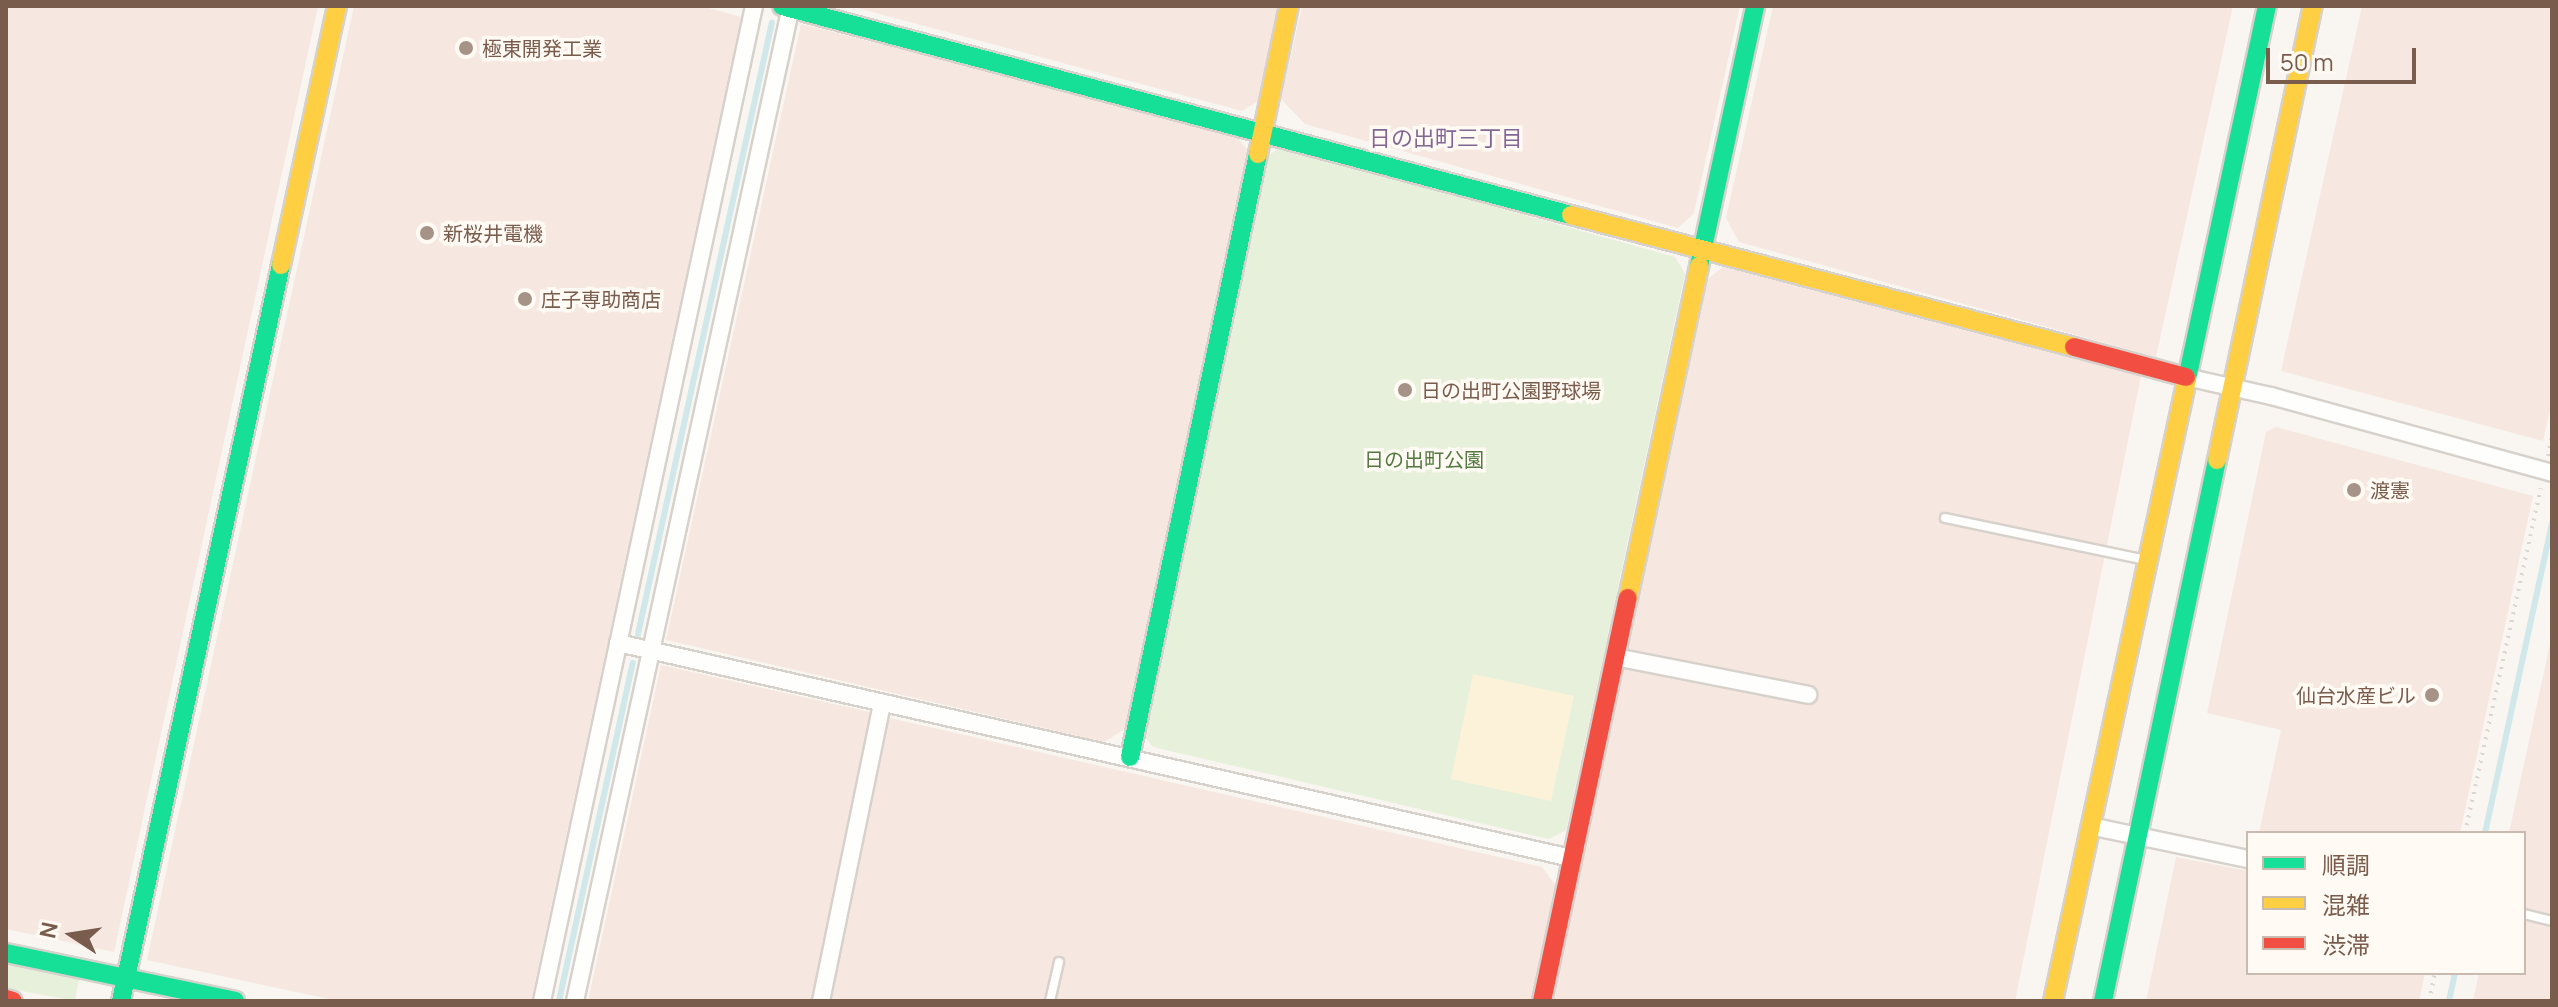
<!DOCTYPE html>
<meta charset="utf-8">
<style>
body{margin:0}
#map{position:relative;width:2558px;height:1007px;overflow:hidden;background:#f9f5f0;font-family:Manrope,"Noto Sans JP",sans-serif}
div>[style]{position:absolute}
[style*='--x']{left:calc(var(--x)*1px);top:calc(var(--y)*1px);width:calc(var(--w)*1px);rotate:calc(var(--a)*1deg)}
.commercial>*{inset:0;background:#f6e8e1}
.green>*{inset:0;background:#e7f0db}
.sand>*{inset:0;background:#fbf2d9}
.stream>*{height:6px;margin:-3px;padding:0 3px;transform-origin:3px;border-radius:3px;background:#d0e8ea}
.path>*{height:4px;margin-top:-2px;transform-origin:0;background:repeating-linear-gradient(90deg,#dcd5d0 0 2px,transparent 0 8px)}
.roads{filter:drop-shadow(2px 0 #d7d1cb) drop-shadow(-2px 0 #d7d1cb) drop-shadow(0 2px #d7d1cb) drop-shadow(0 -2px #d7d1cb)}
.lane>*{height:8px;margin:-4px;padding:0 4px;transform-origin:4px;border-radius:4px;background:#fefefd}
.street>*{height:16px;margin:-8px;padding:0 8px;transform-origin:8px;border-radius:8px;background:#fefefd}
.fast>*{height:18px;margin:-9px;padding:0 9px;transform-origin:9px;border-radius:9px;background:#16e098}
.slow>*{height:18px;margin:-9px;padding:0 9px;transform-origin:9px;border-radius:9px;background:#ffcf43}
.jam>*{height:18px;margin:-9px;padding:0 9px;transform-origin:9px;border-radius:9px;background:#f24e42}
.dots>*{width:22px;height:22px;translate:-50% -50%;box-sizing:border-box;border:4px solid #fffaf3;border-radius:50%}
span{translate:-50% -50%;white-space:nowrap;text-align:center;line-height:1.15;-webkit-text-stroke:7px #fffaf3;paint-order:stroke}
.poi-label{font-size:20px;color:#7a5c4d}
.left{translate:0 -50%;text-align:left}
.right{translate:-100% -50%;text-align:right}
.park-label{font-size:20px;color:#537a41}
.neighbourhood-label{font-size:22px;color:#846695}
.frame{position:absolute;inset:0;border:8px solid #7a5c4d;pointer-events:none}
.legend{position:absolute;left:2246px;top:831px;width:280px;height:144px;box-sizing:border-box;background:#fffaf3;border:2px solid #cabbb1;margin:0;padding:10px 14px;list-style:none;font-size:24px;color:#7a5c4d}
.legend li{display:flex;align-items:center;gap:16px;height:40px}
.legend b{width:40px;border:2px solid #cabbb1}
.north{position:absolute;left:32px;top:895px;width:80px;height:80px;-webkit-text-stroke:6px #fffaf3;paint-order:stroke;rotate:282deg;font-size:22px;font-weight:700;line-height:32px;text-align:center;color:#7a5c4d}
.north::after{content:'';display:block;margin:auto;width:28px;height:36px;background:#7a5c4d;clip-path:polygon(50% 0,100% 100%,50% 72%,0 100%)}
.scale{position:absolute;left:2266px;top:48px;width:150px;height:36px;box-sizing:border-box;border:4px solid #7a5c4d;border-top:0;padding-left:10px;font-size:24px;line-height:28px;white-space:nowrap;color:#7a5c4d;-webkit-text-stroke:6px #fffaf3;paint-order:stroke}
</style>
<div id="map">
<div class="commercial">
<i style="clip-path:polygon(6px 6px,318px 6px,114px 952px,6px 929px)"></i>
<i style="clip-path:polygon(354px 6px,702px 6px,741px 17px,531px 1001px,338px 1001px,147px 960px)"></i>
<i style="clip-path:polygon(850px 6px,1280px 6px,1260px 100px,1242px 111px)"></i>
<i style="clip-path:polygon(1302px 6px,1740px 6px,1694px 213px,1678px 228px,1305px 124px,1281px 99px)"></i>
<i style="clip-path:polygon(1773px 6px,2233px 6px,2156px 357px,1739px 242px,1726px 218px)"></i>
<i style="clip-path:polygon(2362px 6px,2552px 6px,2552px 400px,2543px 441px,2281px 371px)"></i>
<i style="clip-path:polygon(801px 24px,1234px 133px,1248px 151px,1125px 729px,1104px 742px,666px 640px)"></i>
<i style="clip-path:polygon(1724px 266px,2141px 376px,2015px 1001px,1551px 1001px,1702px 284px)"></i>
<i style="clip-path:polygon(2276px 427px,2533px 496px,2460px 833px,2259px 833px,2281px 730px,2207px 713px,2266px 432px)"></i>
<i style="clip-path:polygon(2552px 635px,2552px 1001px,2473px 1001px,2479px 973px,2524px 973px,2524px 833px,2509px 833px)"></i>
<i style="clip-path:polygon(661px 665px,874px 713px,814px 1001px,588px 1001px)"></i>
<i style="clip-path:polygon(890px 718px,1542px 867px,1556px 886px,1532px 1001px,828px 1001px)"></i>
<i style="clip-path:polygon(2176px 857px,2248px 871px,2248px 973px,2425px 973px,2419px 1001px,2146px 1001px)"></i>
</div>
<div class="green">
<i style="clip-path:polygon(1280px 147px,1675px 257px,1685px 274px,1566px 830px,1549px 839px,1153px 747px,1144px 736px,1266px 158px)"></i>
<i style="clip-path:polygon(6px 963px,79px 979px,75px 1001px,6px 988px)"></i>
</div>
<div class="sand">
<i style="clip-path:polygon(1473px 674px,1574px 696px,1551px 801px,1451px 779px)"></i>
</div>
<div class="stream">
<i style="--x:638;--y:634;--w:626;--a:-77.65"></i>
<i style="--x:2485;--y:833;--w:318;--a:-77.8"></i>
<i style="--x:559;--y:1001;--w:346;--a:-77.7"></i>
<i style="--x:2449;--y:1001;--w:29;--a:-78"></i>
</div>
<div class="path">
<i style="--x:2548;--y:456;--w:20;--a:-79"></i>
<i style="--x:2465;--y:833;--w:353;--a:-77.6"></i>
<i style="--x:2429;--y:1001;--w:29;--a:-78"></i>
</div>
<div class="roads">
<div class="lane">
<i style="--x:1945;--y:518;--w:205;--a:11.8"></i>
<i style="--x:2524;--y:914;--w:29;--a:14"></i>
<i style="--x:1050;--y:1001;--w:40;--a:-77"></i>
</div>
<div class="street">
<i style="--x:2186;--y:377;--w:87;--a:12.6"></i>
<i style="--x:2271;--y:396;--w:291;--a:15.3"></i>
<i style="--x:618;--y:643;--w:977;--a:12.71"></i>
<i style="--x:1615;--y:657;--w:197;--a:11.1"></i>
<i style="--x:2090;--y:826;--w:161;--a:11.8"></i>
<i style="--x:542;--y:1001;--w:1017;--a:-77.97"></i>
<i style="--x:575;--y:1001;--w:1018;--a:-77.75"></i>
<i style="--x:821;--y:1001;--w:304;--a:-78.4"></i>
</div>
<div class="fast">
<i style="--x:782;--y:6;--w:816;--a:14.84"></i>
<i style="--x:1699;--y:266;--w:266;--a:-77.8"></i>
<i style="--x:2187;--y:379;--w:381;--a:-77.9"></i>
<i style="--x:1130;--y:757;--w:616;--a:-78.02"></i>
<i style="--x:6;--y:953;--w:234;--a:11.8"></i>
<i style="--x:121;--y:1001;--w:753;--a:-77.74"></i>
<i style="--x:2103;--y:1001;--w:553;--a:-78.1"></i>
</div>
<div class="slow">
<i style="--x:1258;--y:154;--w:151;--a:-78.2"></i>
<i style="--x:1571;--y:215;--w:520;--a:14.7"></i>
<i style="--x:281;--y:265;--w:265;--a:-77.8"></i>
<i style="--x:2217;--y:460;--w:464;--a:-78.1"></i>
<i style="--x:1628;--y:598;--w:340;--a:-77.9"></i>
<i style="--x:2053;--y:1001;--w:636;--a:-77.84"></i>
</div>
<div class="jam">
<i style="--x:2074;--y:347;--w:116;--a:15"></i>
<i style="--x:6;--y:999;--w:7;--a:16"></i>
<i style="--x:1542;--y:1001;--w:412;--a:-78"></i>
</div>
</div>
<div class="dots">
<i style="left:466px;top:48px;background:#a69286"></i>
<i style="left:427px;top:233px;background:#a69286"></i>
<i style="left:525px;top:299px;background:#a69286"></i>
<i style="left:1405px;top:390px;background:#a69286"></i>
<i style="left:2354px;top:490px;background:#a69286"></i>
<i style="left:2432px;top:695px;background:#a69286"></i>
</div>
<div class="poi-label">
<span class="left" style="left:482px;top:48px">極東開発工業</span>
<span class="left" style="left:443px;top:233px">新桜井電機</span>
<span class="left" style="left:541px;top:299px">庄子専助商店</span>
<span class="left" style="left:1421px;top:390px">日の出町公園野球場</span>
<span class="left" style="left:2370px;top:490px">渡憲</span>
<span class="right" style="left:2416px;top:695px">仙台水産ビル</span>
</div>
<div class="park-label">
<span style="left:1424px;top:459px">日の出町公園</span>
</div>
<div class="neighbourhood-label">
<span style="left:1446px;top:139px">日の出町三丁目</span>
</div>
<div class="frame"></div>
<ul class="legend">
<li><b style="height:10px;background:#16e098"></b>順調</li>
<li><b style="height:10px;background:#ffcf43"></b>混雑</li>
<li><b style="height:10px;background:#f24e42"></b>渋滞</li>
</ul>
<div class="north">N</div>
<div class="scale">50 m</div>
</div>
